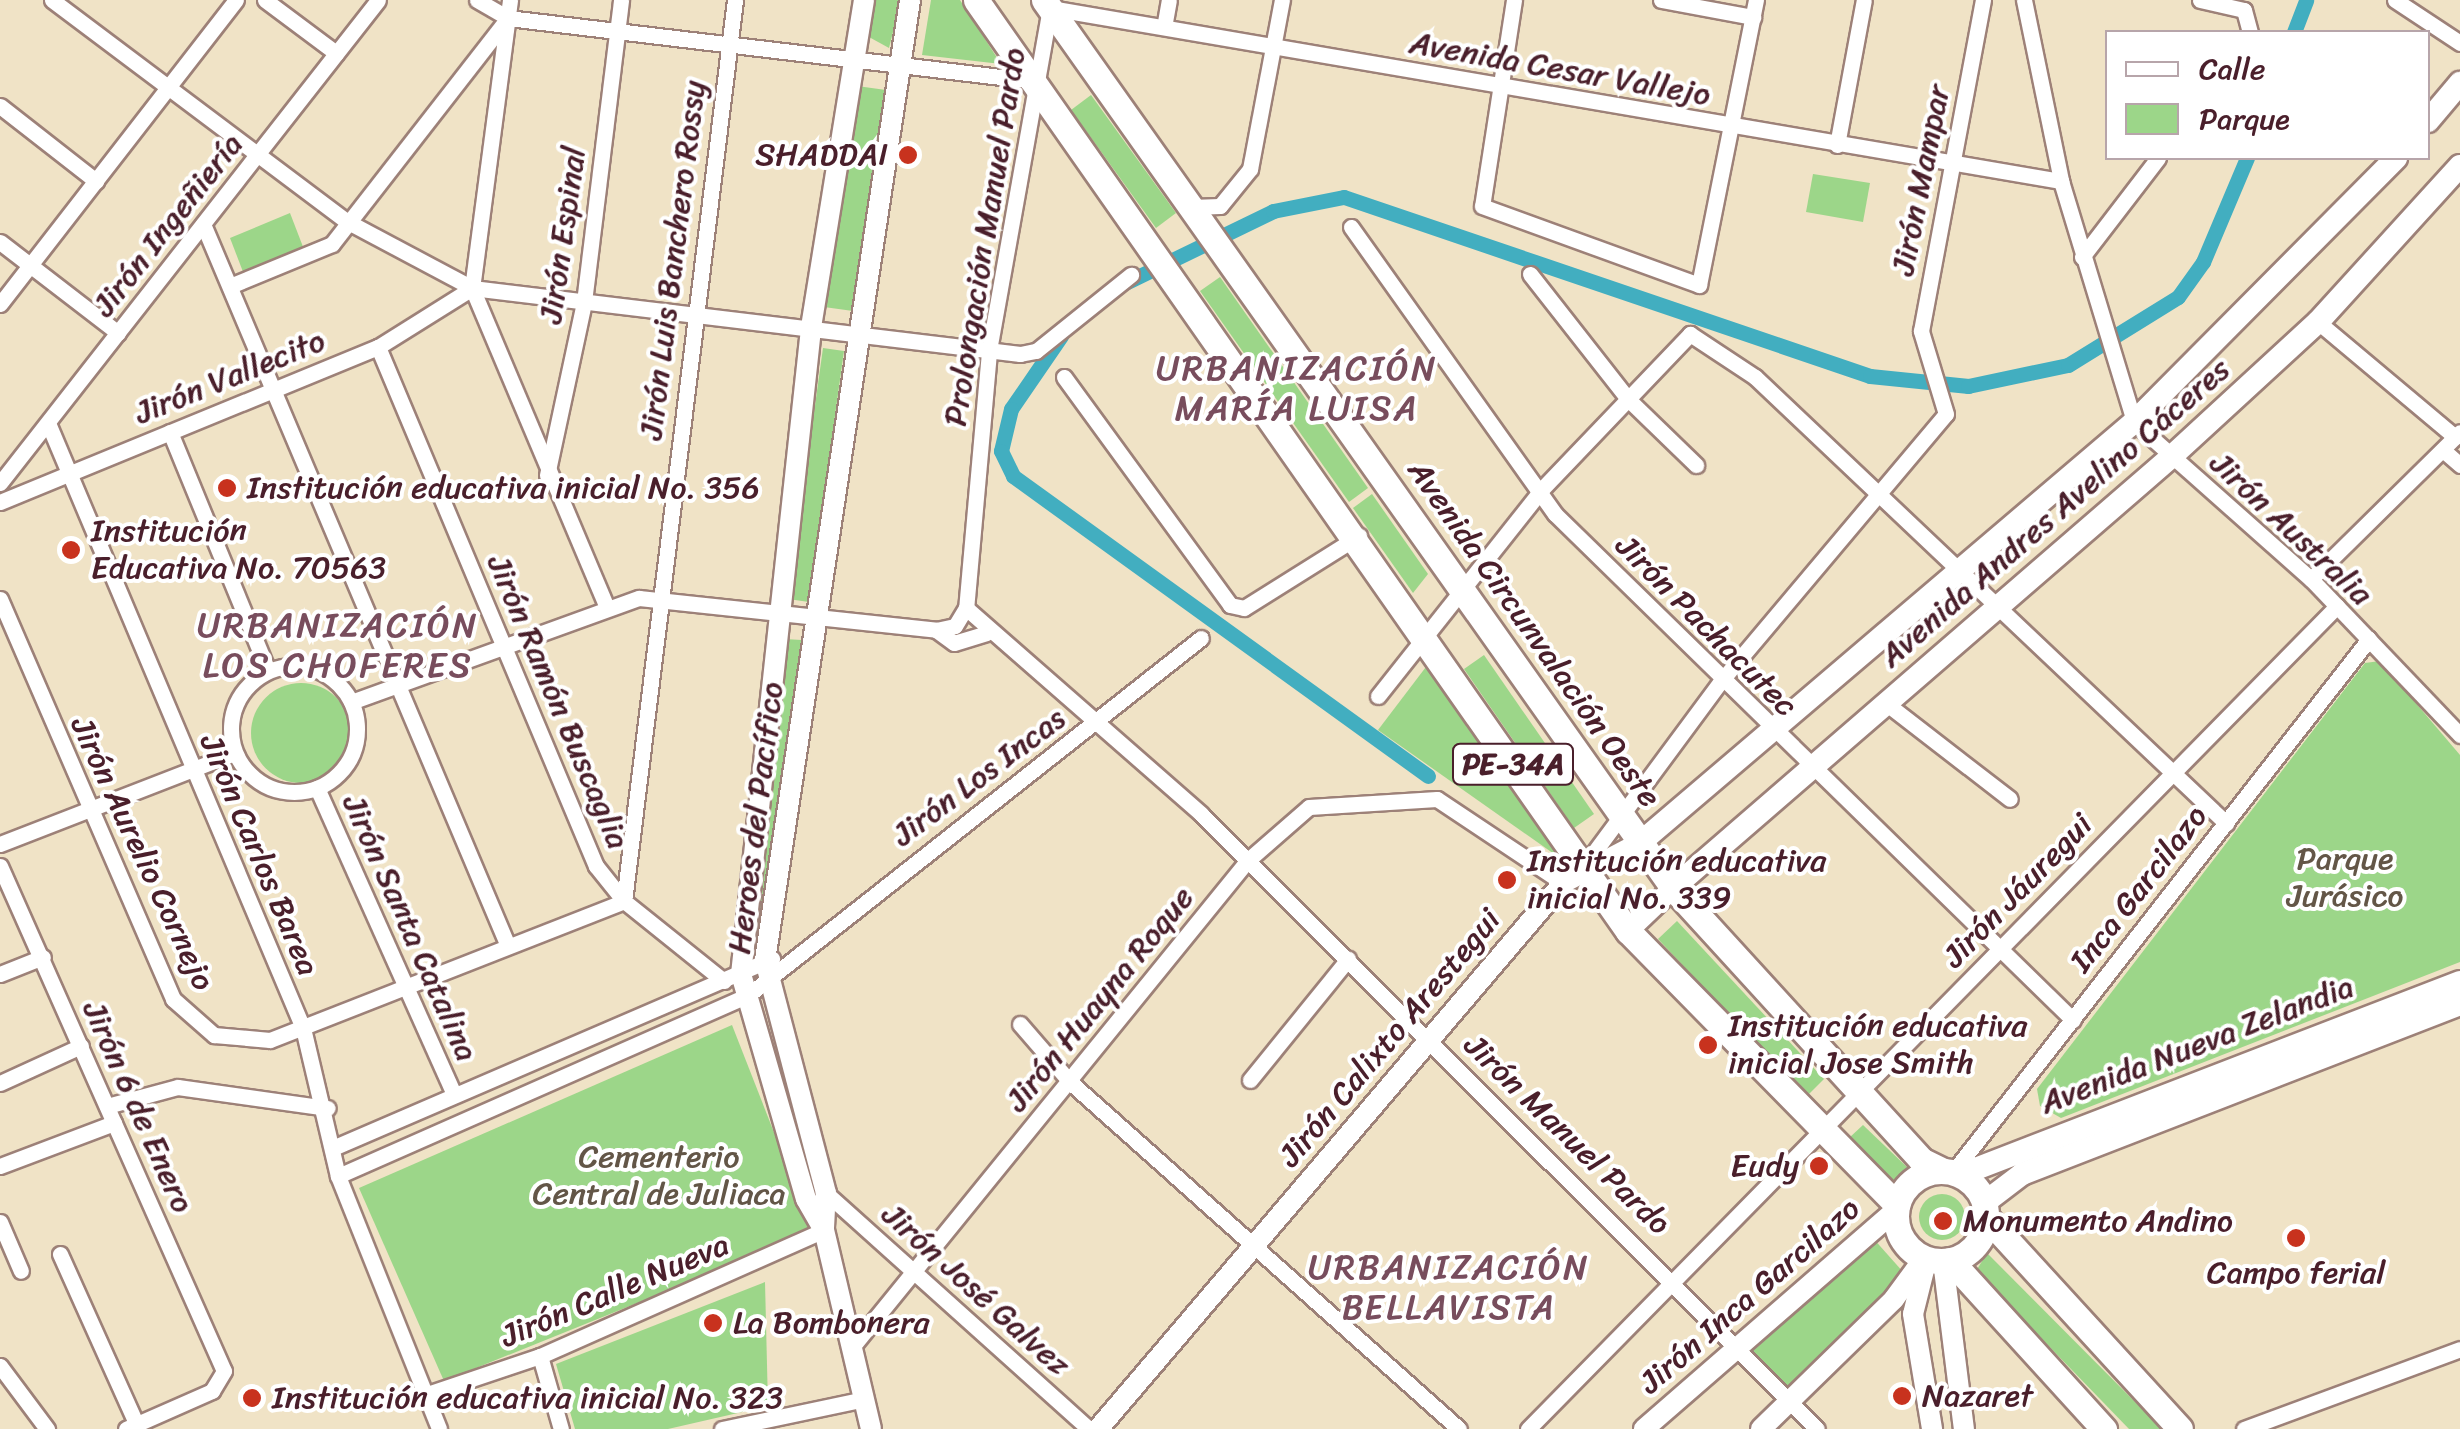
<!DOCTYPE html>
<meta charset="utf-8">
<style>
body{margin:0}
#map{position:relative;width:2460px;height:1429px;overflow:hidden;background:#f0e3c6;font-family:Sriracha,sans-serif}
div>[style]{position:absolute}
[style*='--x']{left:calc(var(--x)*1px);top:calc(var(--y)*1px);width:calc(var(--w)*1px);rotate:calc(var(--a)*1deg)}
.green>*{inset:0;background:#9cd689}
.round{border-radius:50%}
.canal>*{height:15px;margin:-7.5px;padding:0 7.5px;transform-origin:7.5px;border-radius:7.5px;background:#42aec0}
.roads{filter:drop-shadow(2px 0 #9d8178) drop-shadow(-2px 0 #9d8178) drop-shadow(0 2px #9d8178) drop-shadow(0 -2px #9d8178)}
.minor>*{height:15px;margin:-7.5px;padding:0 7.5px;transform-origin:7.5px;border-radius:7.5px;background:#fff}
.minor>.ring{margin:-7.5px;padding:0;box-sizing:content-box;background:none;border:15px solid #fff;border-radius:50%}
.tertiary>*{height:20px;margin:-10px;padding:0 10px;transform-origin:10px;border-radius:10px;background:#fff}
.secondary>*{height:22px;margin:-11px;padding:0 11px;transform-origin:11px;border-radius:11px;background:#fff}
.trunk>*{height:25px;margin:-12.5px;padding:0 12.5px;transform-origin:12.5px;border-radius:12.5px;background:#fff}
.trunk>.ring{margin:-12.5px;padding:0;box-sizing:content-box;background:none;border:25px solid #fff;border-radius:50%}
.dots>*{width:28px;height:28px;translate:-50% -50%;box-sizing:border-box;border:5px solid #fff;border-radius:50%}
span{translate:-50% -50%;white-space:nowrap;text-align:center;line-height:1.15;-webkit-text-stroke:8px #fff;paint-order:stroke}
.shield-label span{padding:2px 8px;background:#fff;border:2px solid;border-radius:8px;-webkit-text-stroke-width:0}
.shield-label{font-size:30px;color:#4a1f2b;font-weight:700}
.street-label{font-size:32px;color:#4a1f2b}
.poi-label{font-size:32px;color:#4a1f2b}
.right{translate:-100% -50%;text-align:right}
.left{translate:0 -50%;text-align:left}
.park-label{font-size:32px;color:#635647}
.neighbourhood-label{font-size:35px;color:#784d5d;letter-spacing:2.5px}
.legend{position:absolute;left:2105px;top:30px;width:325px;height:130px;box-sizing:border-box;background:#fff;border:2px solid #b7a5aa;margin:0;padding:12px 18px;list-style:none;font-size:30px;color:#4a1f2b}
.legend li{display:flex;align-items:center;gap:20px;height:50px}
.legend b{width:50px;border:2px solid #b7a5aa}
</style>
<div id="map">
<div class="green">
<i style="clip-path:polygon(874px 0,901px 0,889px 48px,869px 37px)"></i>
<i style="clip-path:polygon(931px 0,960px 0,1001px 64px,922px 55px)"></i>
<i style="clip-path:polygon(857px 86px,886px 90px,853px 311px,824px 307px)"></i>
<i style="clip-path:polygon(1091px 95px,1176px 213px,1156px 228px,1071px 110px)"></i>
<i style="clip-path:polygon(1813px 174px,1870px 183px,1863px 222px,1806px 212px)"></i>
<i style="clip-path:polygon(290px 213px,305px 252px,245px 277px,230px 238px)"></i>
<i style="clip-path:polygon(1220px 277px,1368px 488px,1349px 502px,1200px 291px)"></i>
<i style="clip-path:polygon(823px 348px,844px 351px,809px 602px,788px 599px)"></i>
<i style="clip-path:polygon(1372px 494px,1428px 574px,1413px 593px,1353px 508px)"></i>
<i style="clip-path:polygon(784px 639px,802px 640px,763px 923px,746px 921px)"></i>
<i style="clip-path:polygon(1484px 655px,1594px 814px,1574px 828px,1464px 669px)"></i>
<i style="clip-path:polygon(1432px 659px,1561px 851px,1557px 856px,1378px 730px)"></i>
<i style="clip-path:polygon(2380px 661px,2460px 755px,2460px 962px,2061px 1118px,2040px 1106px,2037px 1089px,2365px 663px)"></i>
<i class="round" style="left:251px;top:683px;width:100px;height:100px"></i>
<i style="clip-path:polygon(1677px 921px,1824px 1079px,1806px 1097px,1658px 939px)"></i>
<i style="clip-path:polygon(732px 1025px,813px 1232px,444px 1381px,359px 1188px)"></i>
<i style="clip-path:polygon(1863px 1125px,1908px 1168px,1895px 1182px,1849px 1138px)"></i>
<i class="round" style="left:1919px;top:1194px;width:46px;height:46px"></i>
<i style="clip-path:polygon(1872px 1237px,1904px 1273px,1785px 1391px,1746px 1351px)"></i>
<i style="clip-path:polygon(1987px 1253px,2160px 1427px,2160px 1429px,2129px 1429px,1976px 1271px)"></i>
<i style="clip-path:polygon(765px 1282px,768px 1406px,668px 1429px,575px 1429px,556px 1364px)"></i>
</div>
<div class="canal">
<i style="--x:2294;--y:32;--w:34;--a:-69"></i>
<i style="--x:1125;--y:283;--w:165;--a:-25.9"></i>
<i style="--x:1273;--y:211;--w:72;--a:-11.2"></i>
<i style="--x:1344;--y:197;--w:556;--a:18.79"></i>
<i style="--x:1870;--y:376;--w:99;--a:5.8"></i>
<i style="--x:1968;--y:386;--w:102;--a:-11.9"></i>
<i style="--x:2068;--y:365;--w:129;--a:-31.7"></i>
<i style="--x:2178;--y:297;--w:43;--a:-54.5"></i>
<i style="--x:2203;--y:262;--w:113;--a:-67.1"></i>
<i style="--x:1061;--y:336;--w:88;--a:124.4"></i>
<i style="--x:1011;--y:409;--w:43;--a:103.4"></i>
<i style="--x:1001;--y:451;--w:28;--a:64"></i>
<i style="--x:1013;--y:476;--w:512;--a:35.86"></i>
</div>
<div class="roads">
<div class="minor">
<i style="--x:52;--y:0;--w:370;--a:36.9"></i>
<i style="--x:348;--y:222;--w:140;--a:28"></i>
<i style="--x:472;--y:288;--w:552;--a:6.87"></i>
<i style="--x:1020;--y:354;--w:16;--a:-11"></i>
<i style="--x:1036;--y:351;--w:122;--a:-38.7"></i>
<i style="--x:265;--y:0;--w:89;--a:36.7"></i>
<i style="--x:477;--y:0;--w:36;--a:30"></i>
<i style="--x:508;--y:18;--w:530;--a:6.83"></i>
<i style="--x:510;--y:0;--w:290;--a:97.5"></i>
<i style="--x:472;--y:288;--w:346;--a:67.1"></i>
<i style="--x:1514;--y:0;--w:208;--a:98.8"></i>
<i style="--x:1482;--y:206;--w:231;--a:20"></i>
<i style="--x:1699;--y:285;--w:291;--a:-78.7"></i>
<i style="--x:1661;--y:0;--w:94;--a:10.5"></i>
<i style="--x:2024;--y:0;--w:185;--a:78.4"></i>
<i style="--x:2061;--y:181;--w:252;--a:73.1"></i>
<i style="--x:2134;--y:422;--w:237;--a:41.6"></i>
<i style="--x:2311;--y:579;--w:216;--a:46.3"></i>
<i style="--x:2200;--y:0;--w:45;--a:12.8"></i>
<i style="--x:2244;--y:10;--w:23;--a:75"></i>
<i style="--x:2395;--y:0;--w:78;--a:33.5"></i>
<i style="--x:1050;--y:8;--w:349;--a:100.1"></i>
<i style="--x:989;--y:352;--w:257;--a:95.1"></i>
<i style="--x:966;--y:608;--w:313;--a:41.2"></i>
<i style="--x:1201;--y:814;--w:870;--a:44.95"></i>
<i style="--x:1050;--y:8;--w:1026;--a:9.71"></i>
<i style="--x:1165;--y:22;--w:22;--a:-80"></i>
<i style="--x:0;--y:106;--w:122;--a:38"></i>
<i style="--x:1837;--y:145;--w:147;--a:-79.5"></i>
<i style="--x:1191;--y:207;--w:29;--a:-2"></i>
<i style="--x:1220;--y:206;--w:48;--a:-51"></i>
<i style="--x:1250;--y:169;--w:172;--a:-79.3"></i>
<i style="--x:203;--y:224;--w:784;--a:67.1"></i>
<i style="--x:1351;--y:227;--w:352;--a:54.6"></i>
<i style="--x:1555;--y:514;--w:724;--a:44.33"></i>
<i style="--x:0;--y:242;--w:149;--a:37.6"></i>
<i style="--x:2082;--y:257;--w:125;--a:-52.5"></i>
<i style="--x:1530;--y:274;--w:159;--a:51.9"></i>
<i style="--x:1628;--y:399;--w:95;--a:44.1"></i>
<i style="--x:230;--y:286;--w:110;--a:-22.4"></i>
<i style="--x:332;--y:244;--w:286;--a:-52.1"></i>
<i style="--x:0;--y:304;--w:385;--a:-52.2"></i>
<i style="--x:2318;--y:322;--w:179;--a:40"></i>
<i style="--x:378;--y:347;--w:563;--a:67.22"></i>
<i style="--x:596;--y:866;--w:45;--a:51.3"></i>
<i style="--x:624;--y:901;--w:128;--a:38.7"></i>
<i style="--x:1064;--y:377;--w:282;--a:53.9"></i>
<i style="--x:1230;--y:605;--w:14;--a:12"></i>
<i style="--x:1244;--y:608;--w:136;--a:-32.1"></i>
<i style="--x:48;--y:423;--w:657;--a:67.15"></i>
<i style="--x:303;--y:1028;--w:152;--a:76.7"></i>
<i style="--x:338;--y:1176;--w:272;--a:68.2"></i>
<i style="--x:170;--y:432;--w:258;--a:67.7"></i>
<i style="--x:2443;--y:450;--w:23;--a:41"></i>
<i style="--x:547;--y:475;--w:177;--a:-77.9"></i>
<i style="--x:584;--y:302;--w:304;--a:-83"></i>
<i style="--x:0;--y:483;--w:613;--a:-51.95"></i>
<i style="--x:0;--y:502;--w:409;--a:-22.3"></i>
<i style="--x:378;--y:347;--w:111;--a:-32.1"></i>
<i style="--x:2311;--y:579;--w:209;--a:-44.6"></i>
<i style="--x:0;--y:599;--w:436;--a:66.6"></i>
<i style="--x:173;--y:999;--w:55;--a:41.3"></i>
<i style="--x:214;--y:1035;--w:56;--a:5.1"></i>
<i style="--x:270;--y:1040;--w:380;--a:-21.4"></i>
<i style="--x:936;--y:630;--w:22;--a:36"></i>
<i style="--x:954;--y:643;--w:34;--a:-17"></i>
<i class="ring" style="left:231px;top:666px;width:111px;height:111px"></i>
<i style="--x:1378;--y:696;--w:263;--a:-51.6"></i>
<i style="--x:1541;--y:490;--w:216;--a:-46.3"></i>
<i style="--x:1690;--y:334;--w:78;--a:33.5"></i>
<i style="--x:1755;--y:377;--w:649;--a:43.44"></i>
<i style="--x:351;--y:702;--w:306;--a:-19.9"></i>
<i style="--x:639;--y:598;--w:299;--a:6.1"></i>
<i style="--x:936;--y:630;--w:19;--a:-12"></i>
<i style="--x:955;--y:626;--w:21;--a:-59"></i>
<i style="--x:1887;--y:704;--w:155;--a:37.7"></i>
<i style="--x:317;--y:788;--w:333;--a:65.9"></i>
<i style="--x:0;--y:844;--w:252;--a:-21.2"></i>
<i style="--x:0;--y:866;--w:552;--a:66.08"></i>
<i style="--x:224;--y:1371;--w:23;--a:121"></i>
<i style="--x:212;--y:1391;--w:94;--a:156.2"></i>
<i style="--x:1581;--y:870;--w:235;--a:-53.5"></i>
<i style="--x:1721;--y:681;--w:349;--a:-49.9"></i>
<i style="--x:1946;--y:414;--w:87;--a:-106.8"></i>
<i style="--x:1921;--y:331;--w:337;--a:-79.4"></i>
<i style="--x:624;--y:901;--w:908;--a:-82.98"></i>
<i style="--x:0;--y:974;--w:46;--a:-21.6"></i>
<i style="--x:1020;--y:1024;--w:77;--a:49.2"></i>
<i style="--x:1070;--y:1082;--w:521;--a:41.73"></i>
<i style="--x:1250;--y:1080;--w:156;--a:-51"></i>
<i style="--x:0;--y:1083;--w:89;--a:-24.6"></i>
<i style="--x:107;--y:1106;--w:73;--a:-15"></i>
<i style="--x:178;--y:1087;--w:151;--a:8"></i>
<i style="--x:335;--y:1147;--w:476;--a:-23.3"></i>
<i style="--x:0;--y:1166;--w:122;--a:-20.7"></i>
<i style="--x:1953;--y:1172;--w:676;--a:-52.03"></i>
<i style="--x:338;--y:1176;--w:447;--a:-23.8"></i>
<i style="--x:747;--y:996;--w:578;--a:-38.26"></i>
<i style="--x:826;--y:1193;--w:353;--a:41.9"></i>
<i style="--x:0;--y:1222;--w:53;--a:66.8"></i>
<i style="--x:60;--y:1254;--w:185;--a:65.8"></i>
<i style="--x:853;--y:1346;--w:625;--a:-50.91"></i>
<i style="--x:1247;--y:861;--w:82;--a:-41.1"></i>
<i style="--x:1309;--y:807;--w:128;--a:-3.6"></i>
<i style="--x:1437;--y:799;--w:151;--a:33.7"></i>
<i style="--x:540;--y:1356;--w:76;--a:74"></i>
<i style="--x:0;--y:1366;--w:79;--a:53.3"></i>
<i style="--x:424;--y:1395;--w:122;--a:-18.6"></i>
<i style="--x:540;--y:1356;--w:311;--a:-23.9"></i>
<i style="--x:722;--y:1429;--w:145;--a:-11.9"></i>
<i style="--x:1528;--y:1429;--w:1154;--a:-45.49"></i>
<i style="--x:2244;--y:1429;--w:230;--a:-20.3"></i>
</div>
<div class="tertiary">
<i style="--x:864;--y:0;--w:333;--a:99.2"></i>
<i style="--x:811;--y:329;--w:649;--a:96.19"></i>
<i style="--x:741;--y:974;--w:234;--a:73.9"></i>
<i style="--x:806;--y:1199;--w:36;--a:60"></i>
<i style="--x:824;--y:1230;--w:204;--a:76.7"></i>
<i style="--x:1628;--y:931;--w:62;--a:-43.7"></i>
<i style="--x:824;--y:1228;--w:35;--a:-87"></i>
<i style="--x:826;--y:1193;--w:241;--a:-104.7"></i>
<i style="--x:765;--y:960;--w:971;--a:-81.41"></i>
<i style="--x:1943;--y:1261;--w:169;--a:82.9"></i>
<i style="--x:1925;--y:1266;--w:49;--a:104"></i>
<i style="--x:1913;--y:1314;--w:117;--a:80.6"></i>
<i style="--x:1098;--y:1429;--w:717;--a:-49.58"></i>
<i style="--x:1563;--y:883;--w:88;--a:-27.7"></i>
<i style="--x:1644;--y:1429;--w:334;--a:-41"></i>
<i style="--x:1761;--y:1429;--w:186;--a:-44.3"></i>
<i style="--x:1894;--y:1299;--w:51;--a:-53.8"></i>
</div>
<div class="secondary">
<i style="--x:2428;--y:121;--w:50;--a:-49.9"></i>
<i style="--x:1641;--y:842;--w:648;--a:-40.43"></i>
<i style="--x:2134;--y:422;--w:372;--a:-45.2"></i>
<i style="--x:1673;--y:888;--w:659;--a:-40.87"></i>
<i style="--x:2171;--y:457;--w:200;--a:-42.6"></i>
<i style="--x:2318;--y:322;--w:211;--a:-47.7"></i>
<i style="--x:1960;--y:1175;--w:536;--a:-21.11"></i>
<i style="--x:1984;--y:1203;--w:48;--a:-37.3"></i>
<i style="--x:2022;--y:1174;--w:470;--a:-21.2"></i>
</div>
<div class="trunk">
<i style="--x:976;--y:0;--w:1137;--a:55"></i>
<i style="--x:1628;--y:931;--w:384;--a:45.5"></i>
<i style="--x:1044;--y:0;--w:1088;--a:54.69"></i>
<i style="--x:1673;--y:888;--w:368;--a:47.6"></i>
<i style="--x:1921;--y:1160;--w:25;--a:26"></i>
<i class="ring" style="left:1896px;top:1171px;width:65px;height:65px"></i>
<i style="--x:1986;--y:1217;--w:287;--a:47.5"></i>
<i style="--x:1950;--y:1260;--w:229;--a:47.7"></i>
</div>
</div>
<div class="dots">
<i style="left:908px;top:155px;background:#c8321e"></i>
<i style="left:227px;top:488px;background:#c8321e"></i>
<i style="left:71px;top:550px;background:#c8321e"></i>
<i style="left:1507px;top:880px;background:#c8321e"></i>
<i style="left:1708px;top:1045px;background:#c8321e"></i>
<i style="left:1819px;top:1166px;background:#c8321e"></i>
<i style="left:1943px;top:1221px;background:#c8321e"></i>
<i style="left:2296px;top:1238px;background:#c8321e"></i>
<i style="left:713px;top:1323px;background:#c8321e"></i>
<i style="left:1902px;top:1396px;background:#c8321e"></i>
<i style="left:252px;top:1398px;background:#c8321e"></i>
</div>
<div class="shield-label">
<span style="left:1513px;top:764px">PE-34A</span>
</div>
<div class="street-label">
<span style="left:1560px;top:69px;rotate:10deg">Avenida Cesar Vallejo</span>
<span style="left:1921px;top:180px;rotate:-79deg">Jirón Mampar</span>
<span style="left:168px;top:225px;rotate:-52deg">Jirón Ingeñiería</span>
<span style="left:563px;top:235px;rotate:-82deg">Jirón Espinal</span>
<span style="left:985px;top:237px;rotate:-81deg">Prolongación Manuel Pardo</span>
<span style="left:673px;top:260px;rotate:-83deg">Jirón Luis Banchero Rossy</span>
<span style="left:230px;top:377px;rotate:-22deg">Jirón Vallecito</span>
<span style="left:2055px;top:513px;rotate:-41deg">Avenida Andres Avelino Cáceres</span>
<span style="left:2291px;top:529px;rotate:43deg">Jirón Australia</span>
<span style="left:1706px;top:626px;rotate:45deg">Jirón Pachacutec</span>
<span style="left:1534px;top:634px;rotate:55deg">Avenida Circunvalación Oeste</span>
<span style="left:558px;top:702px;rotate:67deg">Jirón Ramón Buscaglia</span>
<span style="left:979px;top:777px;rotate:-37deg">Jirón Los Incas</span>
<span style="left:756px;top:818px;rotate:-83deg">Heroes del Pacífico</span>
<span style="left:142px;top:854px;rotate:65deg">Jirón Aurelio Cornejo</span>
<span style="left:259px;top:855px;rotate:67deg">Jirón Carlos Barea</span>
<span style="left:2139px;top:889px;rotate:-52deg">Inca Garcilazo</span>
<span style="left:2018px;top:891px;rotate:-46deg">Jirón Jáuregui</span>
<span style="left:410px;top:928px;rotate:66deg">Jirón Santa Catalina</span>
<span style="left:1100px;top:999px;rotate:-51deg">Jirón Huayna Roque</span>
<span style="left:1390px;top:1038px;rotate:-50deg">Jirón Calixto Arestegui</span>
<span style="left:2197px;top:1045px;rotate:-21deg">Avenida Nueva Zelandia</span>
<span style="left:138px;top:1107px;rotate:66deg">Jirón 6 de Enero</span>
<span style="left:1567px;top:1135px;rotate:44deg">Jirón Manuel Pardo</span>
<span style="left:976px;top:1290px;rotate:42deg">Jirón José Galvez</span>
<span style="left:615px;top:1291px;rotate:-23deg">Jirón Calle Nueva</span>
<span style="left:1750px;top:1296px;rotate:-41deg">Jirón Inca Garcilazo</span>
</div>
<div class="poi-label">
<span class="right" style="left:888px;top:155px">SHADDAI</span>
<span class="left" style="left:247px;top:488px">Institución educativa inicial No. 356</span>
<span class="left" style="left:91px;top:550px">Institución<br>Educativa No. 70563</span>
<span class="left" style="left:1527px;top:880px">Institución educativa<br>inicial No. 339</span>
<span class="left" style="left:1728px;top:1045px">Institución educativa<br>inicial Jose Smith</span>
<span class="right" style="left:1799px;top:1166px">Eudy</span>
<span class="left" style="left:1963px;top:1221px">Monumento Andino</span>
<span style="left:2296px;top:1273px">Campo ferial</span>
<span class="left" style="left:733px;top:1323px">La Bombonera</span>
<span class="left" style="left:1922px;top:1396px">Nazaret</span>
<span class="left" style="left:272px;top:1398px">Institución educativa inicial No. 323</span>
</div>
<div class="park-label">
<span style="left:2345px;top:878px">Parque<br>Jurásico</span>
<span style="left:659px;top:1176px">Cementerio<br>Central de Juliaca</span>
</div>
<div class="neighbourhood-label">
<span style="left:1297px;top:388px">URBANIZACIÓN<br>MARÍA LUISA</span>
<span style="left:338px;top:645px">URBANIZACIÓN<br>LOS CHOFERES</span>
<span style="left:1449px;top:1287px">URBANIZACIÓN<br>BELLAVISTA</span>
</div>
<ul class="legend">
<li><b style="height:12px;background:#fff"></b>Calle</li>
<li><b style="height:28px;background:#9cd689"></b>Parque</li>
</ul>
</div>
